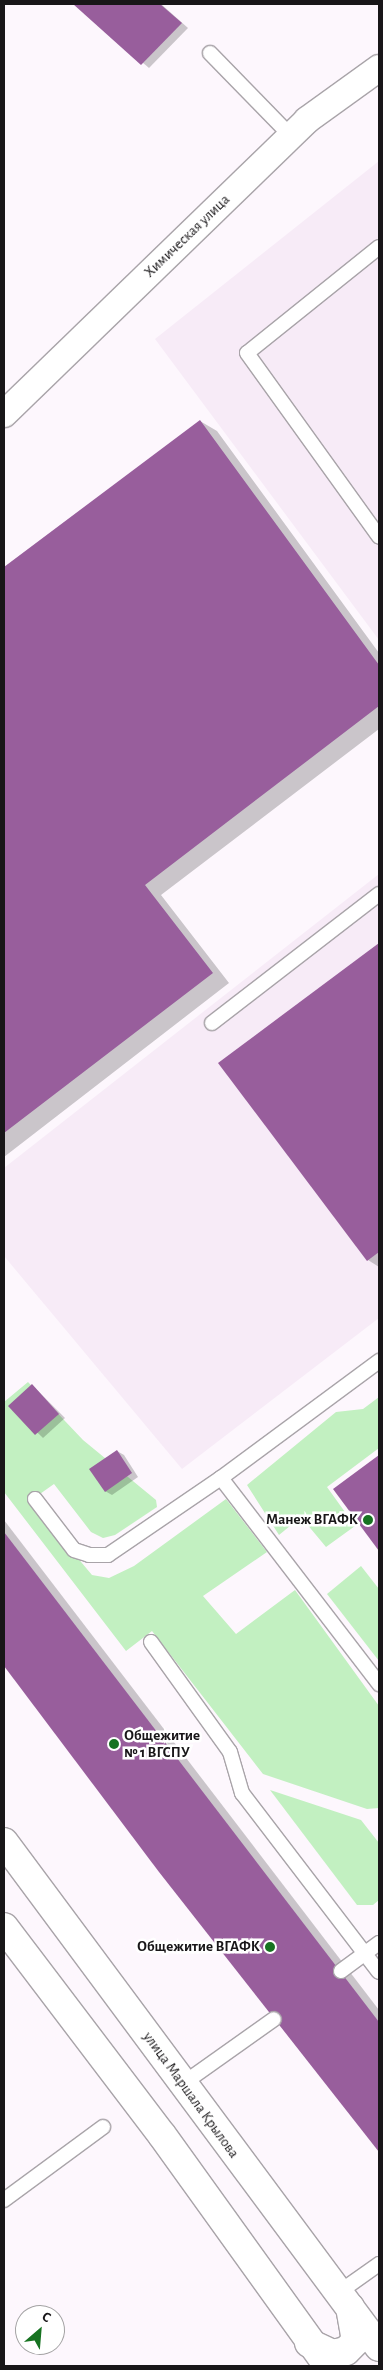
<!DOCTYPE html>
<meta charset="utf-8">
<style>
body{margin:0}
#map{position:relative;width:383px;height:2370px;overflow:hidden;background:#fdf7fd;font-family:"Alegreya Sans",sans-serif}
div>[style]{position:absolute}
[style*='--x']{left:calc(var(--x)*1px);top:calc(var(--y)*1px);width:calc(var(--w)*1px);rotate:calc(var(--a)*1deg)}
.built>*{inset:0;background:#f7ebf7}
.green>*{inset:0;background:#c2f0c1}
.shadow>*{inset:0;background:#0003}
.building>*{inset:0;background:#985e9c}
.roads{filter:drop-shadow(1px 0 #a9a4a9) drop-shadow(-1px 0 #a9a4a9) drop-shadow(0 1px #a9a4a9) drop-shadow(0 -1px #a9a4a9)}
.service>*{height:14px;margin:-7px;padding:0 7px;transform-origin:7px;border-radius:7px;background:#fff}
.minor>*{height:26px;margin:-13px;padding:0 13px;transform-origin:13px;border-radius:13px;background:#fff}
.tertiary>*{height:28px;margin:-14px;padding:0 14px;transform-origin:14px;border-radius:14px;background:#fff}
.secondary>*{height:28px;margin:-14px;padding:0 14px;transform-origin:14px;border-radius:14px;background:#fff}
.dots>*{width:14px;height:14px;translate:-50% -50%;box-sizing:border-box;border:2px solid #fff;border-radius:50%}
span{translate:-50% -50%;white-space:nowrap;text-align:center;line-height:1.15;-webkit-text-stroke:5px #fff;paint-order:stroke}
.street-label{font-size:15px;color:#181618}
.poi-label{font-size:15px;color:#181618;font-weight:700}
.right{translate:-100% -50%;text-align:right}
.left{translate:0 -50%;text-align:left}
.frame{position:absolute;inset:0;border:5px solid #181618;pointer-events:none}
.north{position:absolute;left:15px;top:2305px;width:50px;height:50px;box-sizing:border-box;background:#fff;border:1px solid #a3a2a3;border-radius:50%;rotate:27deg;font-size:14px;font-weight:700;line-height:20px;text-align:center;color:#181618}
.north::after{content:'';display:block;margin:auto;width:18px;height:22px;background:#177321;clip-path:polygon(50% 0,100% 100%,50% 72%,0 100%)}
</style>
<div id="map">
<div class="built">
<i style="clip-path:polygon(379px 161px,379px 640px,155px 339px)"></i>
<i style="clip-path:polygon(379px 874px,379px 1318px,182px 1469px,4px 1256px,4px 1168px)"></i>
</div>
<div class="green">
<i style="clip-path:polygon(28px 1382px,83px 1440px,156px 1500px,157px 1507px,115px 1535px,103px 1538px,91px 1532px,54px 1484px,30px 1501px,92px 1575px,109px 1578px,134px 1566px,226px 1499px,267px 1552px,203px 1596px,236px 1634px,295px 1590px,379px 1706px,379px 1808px,367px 1809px,263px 1774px,152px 1631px,126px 1651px,4px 1492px,4px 1402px)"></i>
<i style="clip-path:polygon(379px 1397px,379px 1448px,327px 1487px,355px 1526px,326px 1547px,301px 1517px,279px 1535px,247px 1485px,336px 1412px,363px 1409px)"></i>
<i style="clip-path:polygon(361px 1566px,379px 1589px,379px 1661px,327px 1594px)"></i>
<i style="clip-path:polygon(270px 1790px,361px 1820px,379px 1843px,379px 1900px,373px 1905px,357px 1905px)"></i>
</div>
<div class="shadow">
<i style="clip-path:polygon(74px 4px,161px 4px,188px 28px,149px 68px)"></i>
<i style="clip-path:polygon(200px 421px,217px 431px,379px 653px,379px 729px,161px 895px,229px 983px,4px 1157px,4px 569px)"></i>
<i style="clip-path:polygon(379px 944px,379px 1267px,368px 1260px,220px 1064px)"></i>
<i style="clip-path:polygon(33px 1386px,65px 1418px,43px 1438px,10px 1406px)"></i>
<i style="clip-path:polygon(117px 1451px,124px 1455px,138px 1477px,112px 1495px,105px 1491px)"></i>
<i style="clip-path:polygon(379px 1456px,379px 1549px,335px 1490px)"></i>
<i style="clip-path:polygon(4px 1520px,379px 2010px,379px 2150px,160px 1871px,4px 1664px)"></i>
</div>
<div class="building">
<i style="clip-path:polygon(73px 4px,160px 4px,182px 23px,141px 65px)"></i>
<i style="clip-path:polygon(200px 420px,379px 665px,379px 706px,145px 885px,213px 973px,4px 1133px,4px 567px)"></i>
<i style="clip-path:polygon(379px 943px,379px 1252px,367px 1261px,218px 1063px)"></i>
<i style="clip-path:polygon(32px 1384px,59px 1414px,35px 1435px,8px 1406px)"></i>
<i style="clip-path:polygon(117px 1450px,132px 1473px,105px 1492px,89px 1469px)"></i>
<i style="clip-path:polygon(379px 1455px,379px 1551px,333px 1489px)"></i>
<i style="clip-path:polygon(4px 1532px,379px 2022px,379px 2152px,159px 1872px,4px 1666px)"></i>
</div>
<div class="roads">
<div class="service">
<i style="--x:210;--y:53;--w:116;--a:45.7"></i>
<i style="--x:379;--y:247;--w:169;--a:141.2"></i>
<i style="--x:247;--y:353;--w:226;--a:54.3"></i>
<i style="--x:212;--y:1023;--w:211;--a:-37.7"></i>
<i style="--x:221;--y:1478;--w:260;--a:52.5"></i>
<i style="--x:35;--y:1499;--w:64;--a:52.6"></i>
<i style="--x:74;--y:1550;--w:16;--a:18"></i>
<i style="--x:89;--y:1555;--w:19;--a:0"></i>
<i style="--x:108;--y:1555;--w:137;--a:-34.3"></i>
<i style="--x:221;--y:1478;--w:197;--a:-36.5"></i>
<i style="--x:151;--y:1642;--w:135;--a:54.3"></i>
<i style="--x:230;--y:1752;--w:43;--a:73.7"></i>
<i style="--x:242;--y:1793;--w:225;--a:52.6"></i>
<i style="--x:341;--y:1971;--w:47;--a:-36.4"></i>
<i style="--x:184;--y:2083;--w:110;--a:-35.4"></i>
<i style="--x:4;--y:2200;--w:123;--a:-36.4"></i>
<i style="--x:338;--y:2293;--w:50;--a:-35.3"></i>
</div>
<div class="minor">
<i style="--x:4;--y:414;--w:422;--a:-44.1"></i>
<i style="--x:307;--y:120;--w:89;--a:-35.8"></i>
</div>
<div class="tertiary">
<i style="--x:309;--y:2343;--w:26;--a:25"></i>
<i style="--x:333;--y:2354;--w:13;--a:-13"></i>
<i style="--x:346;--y:2351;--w:14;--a:-45"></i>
<i style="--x:356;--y:2341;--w:34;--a:-100"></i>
</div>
<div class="secondary">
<i style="--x:4;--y:1842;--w:629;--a:53.4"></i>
<i style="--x:4;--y:1927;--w:261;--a:52.8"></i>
<i style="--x:162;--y:2135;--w:284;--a:54.3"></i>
</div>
</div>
<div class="dots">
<i style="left:368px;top:1520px;background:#177321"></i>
<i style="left:114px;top:1744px;background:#177321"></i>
<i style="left:270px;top:1947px;background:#177321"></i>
</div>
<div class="street-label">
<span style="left:187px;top:236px;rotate:-44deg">Химическая улица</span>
<span style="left:191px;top:2095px;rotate:54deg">улица Маршала Крылова</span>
</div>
<div class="poi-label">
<span class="right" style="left:358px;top:1520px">Манеж ВГАФК</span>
<span class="left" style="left:124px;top:1744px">Общежитие<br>№ 1 ВГСПУ</span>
<span class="right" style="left:260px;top:1947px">Общежитие ВГАФК</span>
</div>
<div class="frame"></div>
<div class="north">С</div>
</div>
